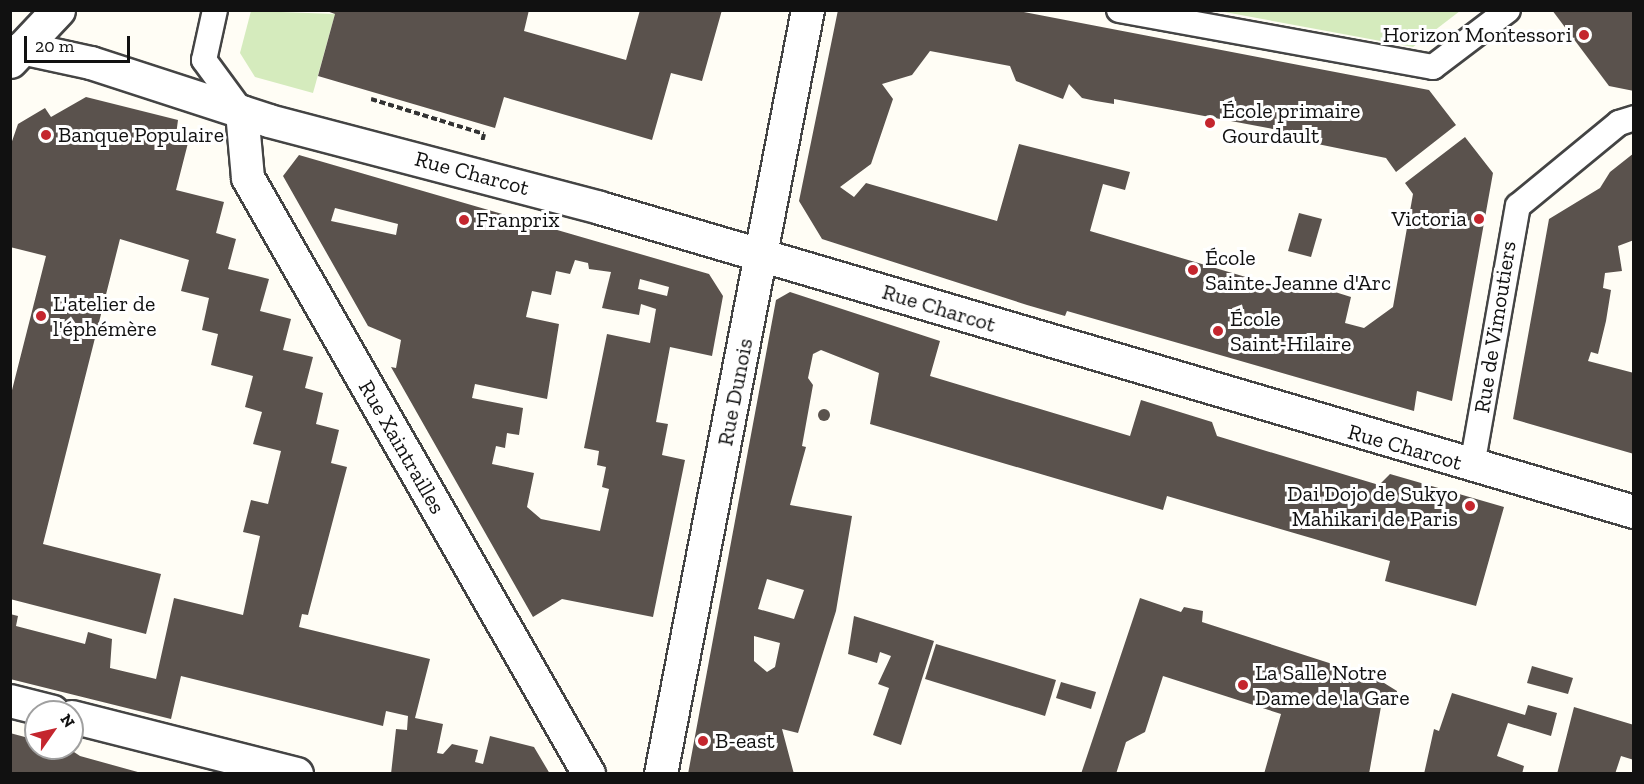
<!DOCTYPE html>
<meta charset="utf-8">
<style>
body{margin:0}
#map{position:relative;width:1644px;height:784px;overflow:hidden;background:#fffdf5;font-family:"Zilla Slab",serif}
div>[style]{position:absolute}
[style*='--x']{left:calc(var(--x)*1px);top:calc(var(--y)*1px);width:calc(var(--w)*1px);rotate:calc(var(--a)*1deg)}
.green>*{inset:0;background:#d5ebbd}
.building>*{inset:0;background:#5a524d}
.round{border-radius:50%}
.path>*{height:4px;margin-top:-2px;transform-origin:0;background:repeating-linear-gradient(90deg,#333 0 6px,transparent 0 9px)}
.roads{filter:drop-shadow(2px 0 #444) drop-shadow(-2px 0 #444) drop-shadow(0 2px #444) drop-shadow(0 -2px #444)}
.pedestrian>*{height:24px;margin:-12px;padding:0 12px;transform-origin:12px;border-radius:12px;background:#fff}
.minor>*{height:32px;margin:-16px;padding:0 16px;transform-origin:16px;border-radius:16px;background:#fff}
.tertiary>*{height:33px;margin:-16.5px;padding:0 16.5px;transform-origin:16.5px;border-radius:16.5px;background:#fff}
.dots>*{width:16px;height:16px;translate:-50% -50%;box-sizing:border-box;border:3px solid #fff;border-radius:50%}
span{translate:-50% -50%;white-space:nowrap;text-align:center;line-height:1.15;-webkit-text-stroke:6px #fff;paint-order:stroke}
.poi-label{font-size:22px;color:#111}
.right{translate:-100% -50%;text-align:right}
.left{translate:0 -50%;text-align:left}
.street-label{font-size:22px;color:#111}
.frame{position:absolute;inset:0;border:12px solid #111;pointer-events:none}
.north{position:absolute;left:24px;top:700px;width:60px;height:60px;box-sizing:border-box;background:#fff;border:2px solid #a0a0a0;border-radius:50%;rotate:56deg;font-size:16px;font-weight:700;line-height:24px;text-align:center;color:#111}
.north::after{content:'';display:block;margin:auto;width:21px;height:27px;background:#c4262e;clip-path:polygon(50% 0,100% 100%,50% 72%,0 100%)}
.scale{position:absolute;left:24px;top:36px;width:106px;height:27px;box-sizing:border-box;border:3px solid #111;border-top:0;padding-left:8px;font-size:18px;line-height:21px;white-space:nowrap;color:#111;-webkit-text-stroke:4px #fff;paint-order:stroke}
</style>
<div id="map">
<div class="green">
<i style="clip-path:polygon(251px 11px,335px 14px,313px 93px,255px 77px,240px 53px)"></i>
<i style="clip-path:polygon(1219px 11px,1460px 11px,1413px 47px)"></i>
</div>
<div class="building">
<i style="clip-path:polygon(324px 10px,529px 10px,524px 31px,626px 60px,640px 10px,722px 10px,702px 81px,671px 73px,652px 140px,504px 97px,495px 128px,318px 76px,335px 14px)"></i>
<i style="clip-path:polygon(838px 10px,1013px 10px,1429px 90px,1456px 125px,1396px 172px,1386px 158px,1293px 139px,1294px 133px,1114px 99px,1114px 104px,1096px 101px,1082px 98px,1069px 84px,1063px 99px,1016px 81px,1010px 66px,930px 51px,912px 75px,882px 84px,893px 99px,871px 164px,840px 187px,854px 197px,866px 183px,997px 221px,1019px 144px,1130px 172px,1125px 190px,1103px 184px,1090px 231px,1300px 293px,1303px 282px,1351px 297px,1345px 323px,1364px 328px,1393px 307px,1413px 194px,1405px 183px,1465px 137px,1493px 173px,1452px 401px,1417px 391px,1414px 411px,1067px 311px,1065px 316px,1027px 305px,822px 239px,799px 201px)"></i>
<i style="clip-path:polygon(1552px 10px,1634px 10px,1634px 91px,1609px 86px)"></i>
<i style="clip-path:polygon(86px 97px,178px 120px,176px 135px,189px 139px,176px 190px,224px 202px,216px 233px,236px 239px,228px 269px,269px 279px,260px 311px,291px 319px,283px 350px,313px 357px,305px 388px,323px 393px,316px 424px,339px 430px,331px 463px,347px 467px,308px 615px,302px 614px,299px 627px,430px 659px,415px 718px,443px 724px,437px 753px,443px 754px,452px 744px,478px 750px,475px 762px,483px 764px,490px 736px,534px 747px,550px 774px,391px 774px,396px 729px,407px 730px,408px 716px,386px 711px,383px 726px,181px 676px,171px 719px,10px 679px,10px 614px,18px 616px,16px 626px,85px 644px,88px 632px,112px 639px,110px 668px,156px 679px,174px 598px,243px 615px,260px 536px,243px 532px,251px 500px,268px 504px,281px 451px,253px 444px,262px 412px,245px 407px,253px 376px,211px 365px,218px 334px,202px 330px,209px 298px,181px 291px,189px 260px,120px 239px,43px 544px,161px 574px,146px 634px,10px 599px,10px 398px,46px 256px,10px 247px,10px 147px,18px 124px,45px 108px,51px 117px)"></i>
<i style="clip-path:polygon(1634px 153px,1634px 240px,1618px 246px,1622px 271px,1605px 273px,1603px 288px,1611px 290px,1606px 321px,1598px 354px,1591px 352px,1588px 361px,1634px 373px,1634px 454px,1513px 419px,1549px 219px,1600px 188px,1610px 172px)"></i>
<i style="clip-path:polygon(evenodd,299px 155px,709px 274px,723px 296px,712px 356px,670px 347px,656px 422px,668px 424px,662px 455px,685px 460px,653px 617px,562px 599px,533px 617px,391px 367px,396px 368px,401px 340px,368px 326px,283px 176px,299px 155px,335px 208px,398px 224px,396px 235px,331px 221px,335px 208px,299px 155px,575px 260px,588px 263px,589px 269px,611px 272px,602px 308px,639px 315px,641px 304px,656px 309px,650px 343px,607px 334px,584px 448px,599px 451px,597px 465px,606px 467px,602px 487px,609px 489px,600px 531px,541px 519px,527px 507px,534px 473px,492px 464px,496px 446px,505px 448px,507px 433px,519px 435px,523px 408px,472px 398px,475px 384px,547px 399px,559px 324px,526px 317px,532px 291px,551px 295px,556px 271px,570px 274px,575px 260px,299px 155px,640px 279px,669px 287px,667px 296px,638px 289px,640px 279px)"></i>
<i style="clip-path:polygon(1299px 213px,1322px 219px,1311px 257px,1288px 251px)"></i>
<i style="clip-path:polygon(evenodd,790px 292px,940px 341px,930px 376px,1130px 436px,1141px 400px,1212px 422px,1217px 436px,1379px 485px,1390px 474px,1504px 507px,1476px 606px,1385px 581px,1390px 561px,1167px 496px,1163px 510px,870px 424px,879px 373px,821px 350px,813px 354px,808px 378px,813px 385px,802px 446px,806px 447px,790px 505px,852px 516px,836px 611px,798px 733px,782px 729px,794px 774px,688px 774px,776px 300px,790px 292px,767px 579px,804px 590px,794px 619px,758px 609px,767px 579px,790px 292px,754px 636px,780px 643px,775px 667px,767px 672px,754px 661px,754px 636px)"></i>
<i class="round" style="left:818px;top:409px;width:12px;height:12px"></i>
<i style="clip-path:polygon(1140px 598px,1181px 612px,1184px 607px,1203px 611px,1202px 622px,1376px 678px,1397px 691px,1397px 703px,1382px 701px,1369px 774px,1264px 774px,1281px 714px,1163px 676px,1145px 732px,1126px 742px,1116px 774px,1081px 774px)"></i>
<i style="clip-path:polygon(854px 616px,934px 641px,901px 745px,873px 735px,889px 688px,878px 684px,891px 656px,880px 652px,877px 663px,848px 654px)"></i>
<i style="clip-path:polygon(936px 644px,1056px 680px,1045px 716px,925px 679px)"></i>
<i style="clip-path:polygon(1532px 666px,1573px 678px,1568px 694px,1527px 683px)"></i>
<i style="clip-path:polygon(1061px 682px,1096px 692px,1091px 709px,1056px 698px)"></i>
<i style="clip-path:polygon(1452px 693px,1525px 715px,1528px 705px,1557px 713px,1551px 736px,1508px 723px,1497px 756px,1524px 766px,1522px 774px,1424px 774px,1434px 729px,1439px 731px)"></i>
<i style="clip-path:polygon(1574px 707px,1634px 725px,1634px 760px,1621px 756px,1615px 774px,1557px 774px)"></i>
<i style="clip-path:polygon(10px 733px,36px 740px,36px 748px,68px 748px,80px 756px,145px 774px,10px 774px)"></i>
</div>
<div class="path">
<i style="--x:371;--y:99;--w:118;--a:17.2"></i>
<i style="--x:484;--y:134;--w:8;--a:104"></i>
</div>
<div class="roads">
<div class="pedestrian">
<i style="--x:215;--y:10;--w:51;--a:102.4"></i>
<i style="--x:204;--y:60;--w:64;--a:53.8"></i>
<i style="--x:1119;--y:10;--w:319;--a:10.3"></i>
<i style="--x:1433;--y:67;--w:94;--a:-37.2"></i>
<i style="--x:1472;--y:466;--w:264;--a:-80"></i>
<i style="--x:1518;--y:206;--w:131;--a:-39.4"></i>
<i style="--x:1619;--y:123;--w:16;--a:-18"></i>
</div>
<div class="minor">
<i style="--x:22;--y:48;--w:71;--a:12.3"></i>
<i style="--x:91;--y:63;--w:187;--a:18"></i>
<i style="--x:269;--y:121;--w:342;--a:14.7"></i>
<i style="--x:600;--y:208;--w:1078;--a:16.38"></i>
<i style="--x:242;--y:112;--w:66;--a:84.8"></i>
<i style="--x:248;--y:178;--w:687;--a:60.22"></i>
<i style="--x:10;--y:701;--w:44;--a:14.3"></i>
<i style="--x:72;--y:717;--w:232;--a:14.2"></i>
<i style="--x:661;--y:774;--w:778;--a:-79.11"></i>
</div>
<div class="tertiary">
<i style="--x:10;--y:61;--w:70;--a:-46.7"></i>
</div>
</div>
<div class="dots">
<i style="left:1584px;top:35px;background:#c4262e"></i>
<i style="left:1210px;top:123px;background:#c4262e"></i>
<i style="left:46px;top:135px;background:#c4262e"></i>
<i style="left:1479px;top:219px;background:#c4262e"></i>
<i style="left:464px;top:220px;background:#c4262e"></i>
<i style="left:1193px;top:270px;background:#c4262e"></i>
<i style="left:41px;top:316px;background:#c4262e"></i>
<i style="left:1218px;top:331px;background:#c4262e"></i>
<i style="left:1470px;top:506px;background:#c4262e"></i>
<i style="left:1243px;top:685px;background:#c4262e"></i>
<i style="left:703px;top:741px;background:#c4262e"></i>
</div>
<div class="poi-label">
<span class="right" style="left:1572px;top:35px">Horizon Montessori</span>
<span class="left" style="left:1222px;top:123px">École primaire<br>Gourdault</span>
<span class="left" style="left:58px;top:135px">Banque Populaire</span>
<span class="right" style="left:1467px;top:219px">Victoria</span>
<span class="left" style="left:476px;top:220px">Franprix</span>
<span class="left" style="left:1205px;top:270px">École<br>Sainte-Jeanne d'Arc</span>
<span class="left" style="left:53px;top:316px">L'atelier de<br>l'éphémère</span>
<span class="left" style="left:1230px;top:331px">École<br>Saint-Hilaire</span>
<span class="right" style="left:1458px;top:506px">Dai Dojo de Sukyo<br>Mahikari de Paris</span>
<span class="left" style="left:1255px;top:685px">La Salle Notre<br>Dame de la Gare</span>
<span class="left" style="left:715px;top:741px">B-east</span>
</div>
<div class="street-label">
<span style="left:472px;top:173px;rotate:15deg">Rue Charcot</span>
<span style="left:939px;top:308px;rotate:17deg">Rue Charcot</span>
<span style="left:1495px;top:327px;rotate:-81deg">Rue de Vimoutiers</span>
<span style="left:735px;top:392px;rotate:-79deg">Rue Dunois</span>
<span style="left:402px;top:447px;rotate:60deg">Rue Xaintrailles</span>
<span style="left:1405px;top:447px;rotate:16deg">Rue Charcot</span>
</div>
<div class="frame"></div>
<div class="north">N</div>
<div class="scale">20 m</div>
</div>
